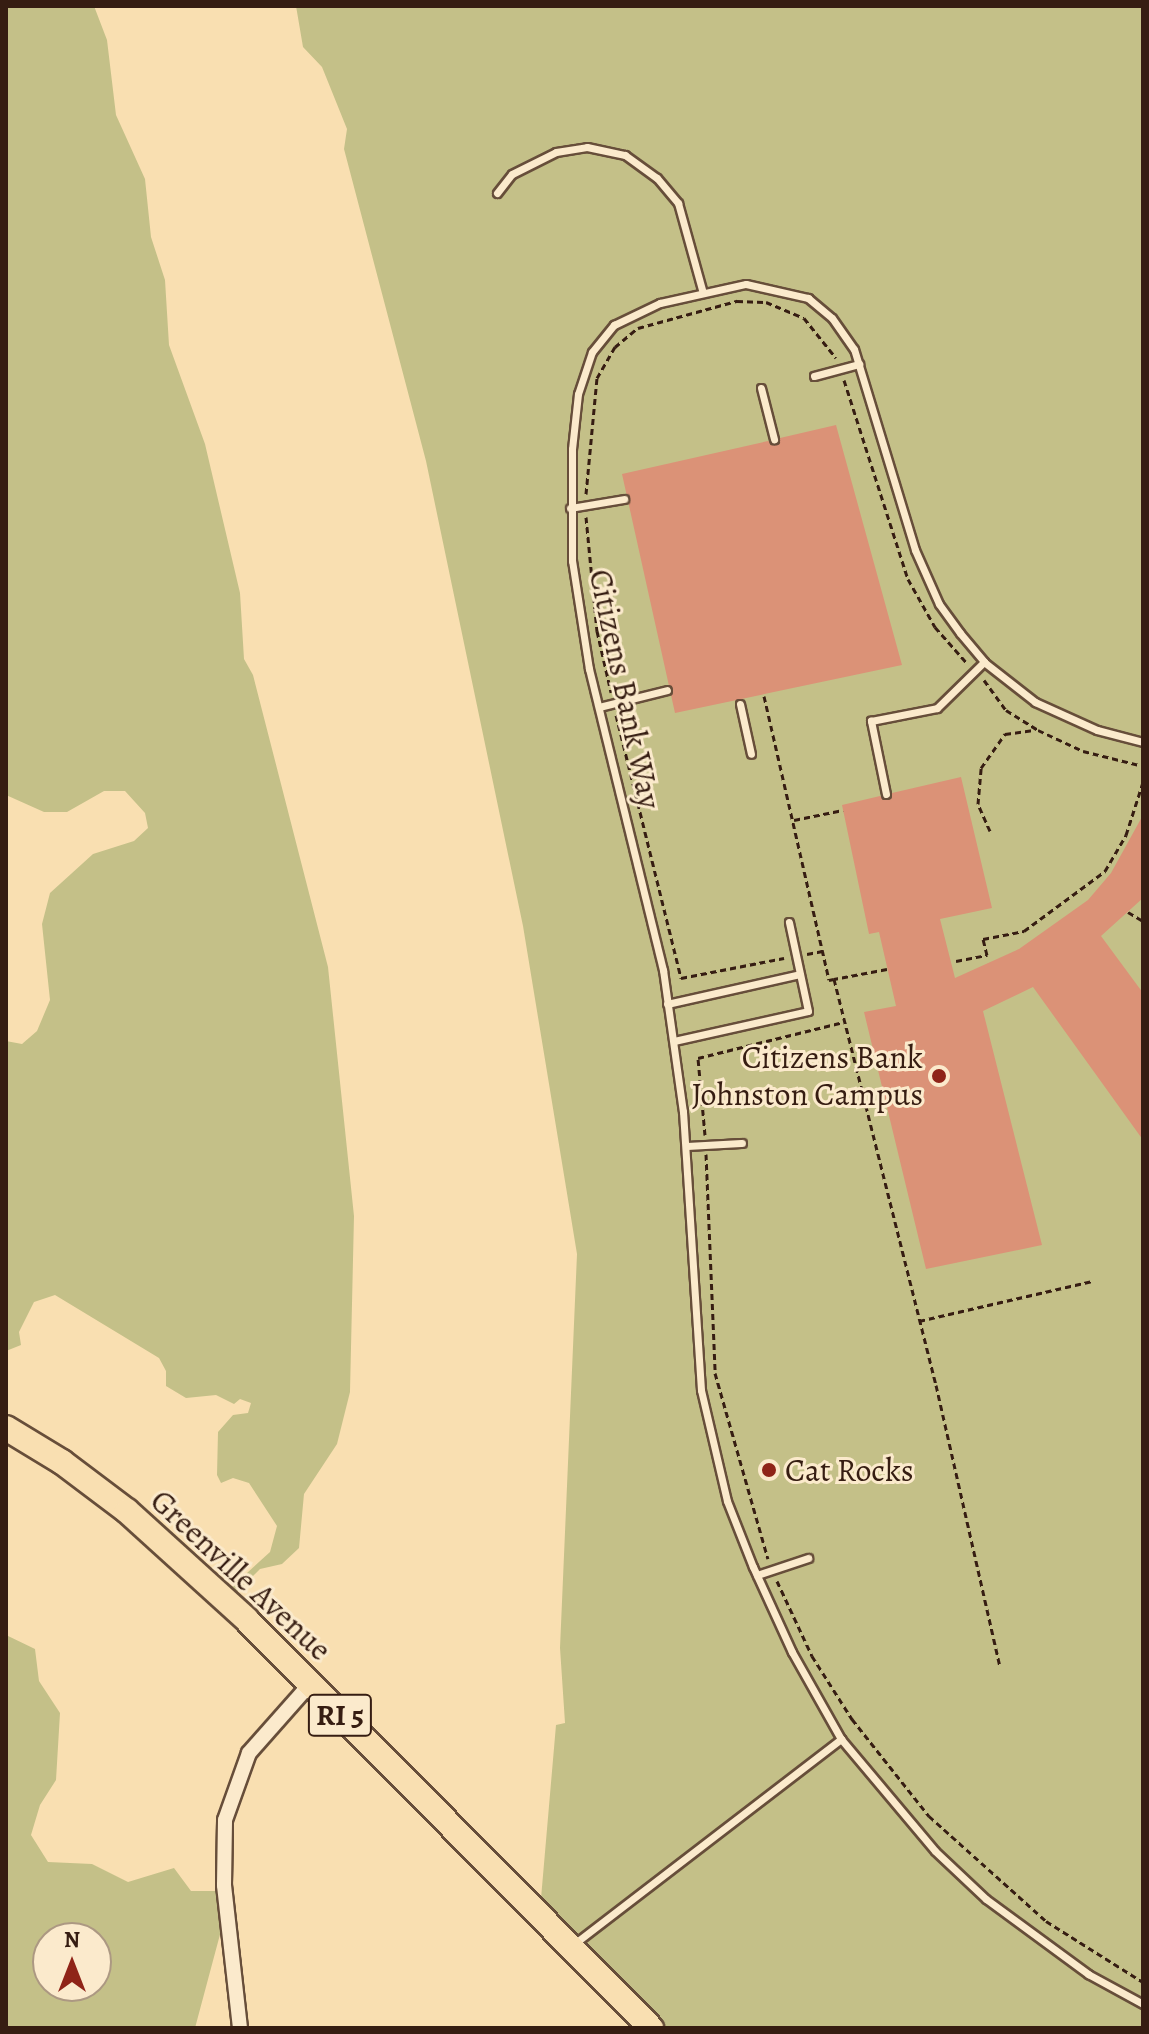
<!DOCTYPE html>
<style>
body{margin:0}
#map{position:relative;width:1149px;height:2034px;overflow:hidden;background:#f9dfb1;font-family:Alegreya,serif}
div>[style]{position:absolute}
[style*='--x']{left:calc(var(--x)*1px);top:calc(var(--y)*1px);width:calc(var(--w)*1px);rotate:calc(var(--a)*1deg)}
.green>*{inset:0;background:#c4c088}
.building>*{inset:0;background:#db9277}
.path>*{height:3px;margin-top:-1.5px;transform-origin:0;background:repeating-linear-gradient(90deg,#361d12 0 6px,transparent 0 10px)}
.roads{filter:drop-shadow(2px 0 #674e3a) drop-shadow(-2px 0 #674e3a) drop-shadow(0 2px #674e3a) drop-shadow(0 -2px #674e3a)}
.service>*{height:7px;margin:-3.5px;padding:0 3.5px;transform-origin:3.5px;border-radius:3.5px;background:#fbeacc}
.minor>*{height:14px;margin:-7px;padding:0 7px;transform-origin:7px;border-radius:7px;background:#fbeacc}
.primary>*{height:24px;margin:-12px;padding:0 12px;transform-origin:12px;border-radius:12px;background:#f9dfb1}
.dots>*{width:22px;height:22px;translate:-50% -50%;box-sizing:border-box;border:4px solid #fbeacc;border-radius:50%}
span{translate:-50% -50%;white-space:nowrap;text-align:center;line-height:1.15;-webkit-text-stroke:6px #fbeacc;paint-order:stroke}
.shield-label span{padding:2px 6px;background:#fbeacc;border:2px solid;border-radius:6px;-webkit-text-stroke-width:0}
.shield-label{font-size:30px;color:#361d12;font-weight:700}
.street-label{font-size:32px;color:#361d12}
.poi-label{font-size:32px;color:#361d12}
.right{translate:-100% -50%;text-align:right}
.left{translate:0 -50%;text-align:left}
.frame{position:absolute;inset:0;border:8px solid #361d12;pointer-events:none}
.north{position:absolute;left:32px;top:1922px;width:80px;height:80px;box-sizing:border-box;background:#fbeacc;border:2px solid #ac9882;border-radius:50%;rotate:0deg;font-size:22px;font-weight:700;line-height:32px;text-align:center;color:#361d12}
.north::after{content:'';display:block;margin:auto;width:28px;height:36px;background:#8f2418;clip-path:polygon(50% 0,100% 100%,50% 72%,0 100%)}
</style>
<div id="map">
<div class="green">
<i style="clip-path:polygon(6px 6px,94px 6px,107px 40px,116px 115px,145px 179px,151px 237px,165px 280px,169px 345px,205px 444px,240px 593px,244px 659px,253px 675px,328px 967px,354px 1216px,350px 1392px,337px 1444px,304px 1494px,299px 1548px,282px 1564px,260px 1569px,229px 1600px,224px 1594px,270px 1552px,277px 1526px,249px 1483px,233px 1478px,221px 1483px,217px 1475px,218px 1432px,233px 1415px,248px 1413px,251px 1403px,240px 1399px,234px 1404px,216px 1395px,186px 1398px,166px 1386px,166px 1371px,159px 1358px,55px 1295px,34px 1302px,19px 1332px,21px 1345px,6px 1351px,6px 1041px,22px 1044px,37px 1031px,50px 1000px,42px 924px,50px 893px,93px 854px,134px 841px,148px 828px,145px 813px,125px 791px,104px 791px,67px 812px,44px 812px,6px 795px)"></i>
<i style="clip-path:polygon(296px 6px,1143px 6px,1143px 2028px,655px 2028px,540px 1910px,556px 1725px,565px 1723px,560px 1648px,577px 1254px,523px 926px,426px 461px,344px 149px,347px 129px,322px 67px,303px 47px)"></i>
<i style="clip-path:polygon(evenodd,6px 1635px,35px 1649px,39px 1681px,60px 1713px,56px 1780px,40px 1805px,31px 1835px,48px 1862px,92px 1864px,128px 1882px,174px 1868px,191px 1891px,219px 1891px,222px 1927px,195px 2028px,6px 2028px,6px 1635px,48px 1938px,96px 1938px,96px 1986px,48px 1986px,48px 1938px)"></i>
</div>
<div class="building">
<i style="clip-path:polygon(836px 425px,902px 665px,675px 713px,622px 474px,768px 441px,775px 445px,780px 438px)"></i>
<i style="clip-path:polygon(961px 777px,992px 908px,940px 919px,955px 978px,1019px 949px,1088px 900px,1111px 873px,1143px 815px,1143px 898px,1101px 936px,1143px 993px,1143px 1140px,1033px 987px,983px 1011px,1042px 1245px,926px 1269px,864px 1012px,896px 1006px,879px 932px,869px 934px,842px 805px,880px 796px,888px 800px,892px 793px)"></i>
</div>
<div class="path">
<i style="--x:844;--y:380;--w:209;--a:72.2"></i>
<i style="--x:908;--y:579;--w:55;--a:60.6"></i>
<i style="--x:935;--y:627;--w:48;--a:48.4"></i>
<i style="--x:586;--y:494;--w:117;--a:-84.6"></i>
<i style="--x:597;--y:378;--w:36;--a:-60"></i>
<i style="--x:615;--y:347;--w:30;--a:-40"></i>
<i style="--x:638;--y:328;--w:103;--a:-15.3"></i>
<i style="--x:737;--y:301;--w:29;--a:2"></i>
<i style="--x:766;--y:302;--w:41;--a:22.8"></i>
<i style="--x:804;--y:318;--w:51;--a:51.3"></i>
<i style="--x:586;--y:517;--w:115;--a:84.5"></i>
<i style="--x:597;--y:631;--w:63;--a:77.1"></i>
<i style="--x:984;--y:680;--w:37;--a:54"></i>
<i style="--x:1006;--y:710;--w:38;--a:32"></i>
<i style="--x:1038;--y:730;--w:50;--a:25"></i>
<i style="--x:1083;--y:751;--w:62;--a:14"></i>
<i style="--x:764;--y:696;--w:291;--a:77.1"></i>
<i style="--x:829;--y:980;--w:5;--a:-11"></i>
<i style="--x:616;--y:715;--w:271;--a:76.1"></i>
<i style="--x:681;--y:978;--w:105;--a:-11"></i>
<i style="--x:794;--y:820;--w:50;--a:-11.5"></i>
<i style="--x:990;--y:831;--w:30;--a:-114"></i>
<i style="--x:978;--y:804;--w:36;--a:-85"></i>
<i style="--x:981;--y:768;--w:42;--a:-54.8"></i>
<i style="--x:1005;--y:734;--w:29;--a:-8"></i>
<i style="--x:1128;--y:912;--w:17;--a:31"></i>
<i style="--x:807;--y:954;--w:16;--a:-11"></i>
<i style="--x:956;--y:961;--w:32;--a:-11"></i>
<i style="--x:987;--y:955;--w:16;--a:-104"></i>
<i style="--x:983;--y:939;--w:42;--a:-11"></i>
<i style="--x:1024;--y:931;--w:101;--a:-36.5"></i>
<i style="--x:1105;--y:871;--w:42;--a:-59.7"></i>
<i style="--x:1126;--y:835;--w:56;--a:-72.2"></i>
<i style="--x:887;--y:969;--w:54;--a:169.3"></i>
<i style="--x:834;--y:979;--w:419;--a:75.9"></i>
<i style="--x:936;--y:1385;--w:289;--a:77.2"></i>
<i style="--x:705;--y:1135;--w:77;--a:-95.2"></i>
<i style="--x:698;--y:1058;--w:150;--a:-13.9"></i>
<i style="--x:706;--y:1154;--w:219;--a:87.6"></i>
<i style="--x:715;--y:1373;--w:193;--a:74.1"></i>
<i style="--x:919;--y:1321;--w:178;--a:-13"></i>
<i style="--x:777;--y:1581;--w:83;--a:65"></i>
<i style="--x:812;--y:1656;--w:75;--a:57.6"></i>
<i style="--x:852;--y:1719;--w:124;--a:51.6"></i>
<i style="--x:929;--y:1816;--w:157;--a:41.9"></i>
<i style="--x:1046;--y:1921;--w:115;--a:32.2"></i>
</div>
<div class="roads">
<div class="service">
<i style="--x:497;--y:193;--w:24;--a:-52"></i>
<i style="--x:512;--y:174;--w:49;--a:-26.6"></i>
<i style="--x:556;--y:152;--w:31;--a:-9"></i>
<i style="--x:587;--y:147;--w:39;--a:12"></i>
<i style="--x:625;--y:155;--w:39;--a:36"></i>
<i style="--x:657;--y:178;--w:33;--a:50"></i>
<i style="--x:678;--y:203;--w:93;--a:74.5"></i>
<i style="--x:814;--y:376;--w:47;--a:-14.9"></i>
<i style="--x:761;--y:388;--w:53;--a:75.7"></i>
<i style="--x:570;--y:508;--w:55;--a:-9.5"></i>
<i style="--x:740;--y:704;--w:51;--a:77.6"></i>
<i style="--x:599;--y:707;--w:70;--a:-14"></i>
<i style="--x:886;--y:794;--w:75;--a:-101.6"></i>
<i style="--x:871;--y:721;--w:67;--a:-11.1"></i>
<i style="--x:937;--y:708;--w:66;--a:-44.4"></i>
<i style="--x:667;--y:1004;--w:136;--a:-12.7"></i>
<i style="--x:674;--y:1041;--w:137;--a:-12.6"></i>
<i style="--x:808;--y:1011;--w:91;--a:-102.1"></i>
<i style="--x:686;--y:1146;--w:56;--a:-3.1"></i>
<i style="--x:757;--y:1575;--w:54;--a:-18.4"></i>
<i style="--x:841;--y:1739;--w:100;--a:-119.4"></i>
<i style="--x:792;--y:1652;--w:94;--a:-114.6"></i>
<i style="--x:753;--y:1567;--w:71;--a:-111.5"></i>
<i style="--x:727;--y:1501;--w:114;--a:-103.2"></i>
<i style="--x:701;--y:1390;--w:279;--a:-93.7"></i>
<i style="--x:683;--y:1112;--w:143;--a:-98"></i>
<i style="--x:663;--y:970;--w:310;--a:-103.8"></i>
<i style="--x:589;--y:669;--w:109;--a:-98.9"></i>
<i style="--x:572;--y:561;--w:112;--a:-90"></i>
<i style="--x:572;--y:449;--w:55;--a:-83.8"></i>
<i style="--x:578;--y:394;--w:44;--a:-71.6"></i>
<i style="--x:592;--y:352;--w:35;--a:-51"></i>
<i style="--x:614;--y:325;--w:51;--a:-25.6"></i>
<i style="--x:660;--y:303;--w:88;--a:-12.5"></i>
<i style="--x:746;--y:284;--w:64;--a:12.7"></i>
<i style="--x:808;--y:298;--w:31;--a:40"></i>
<i style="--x:832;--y:318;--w:38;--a:55"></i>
<i style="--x:854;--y:349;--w:210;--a:73.1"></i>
<i style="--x:915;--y:550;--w:59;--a:66"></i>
<i style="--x:939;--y:604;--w:36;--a:54"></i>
<i style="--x:960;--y:633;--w:38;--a:50"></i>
<i style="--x:984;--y:662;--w:65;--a:38.1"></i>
<i style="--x:1035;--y:702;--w:68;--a:24.3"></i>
<i style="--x:1097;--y:730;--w:48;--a:14.6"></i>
<i style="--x:574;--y:1944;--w:337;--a:-37.5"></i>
<i style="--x:841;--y:1739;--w:146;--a:50"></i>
<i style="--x:935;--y:1851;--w:70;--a:43.3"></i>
<i style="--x:986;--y:1899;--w:127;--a:36.3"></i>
<i style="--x:1088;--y:1974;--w:63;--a:28.6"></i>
</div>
<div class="minor">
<i style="--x:240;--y:2028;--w:144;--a:-96.4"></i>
<i style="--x:224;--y:1885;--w:65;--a:-89.1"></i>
<i style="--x:225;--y:1820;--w:71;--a:-70.3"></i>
<i style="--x:249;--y:1753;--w:92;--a:-48.5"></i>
</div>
<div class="primary">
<i style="--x:6;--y:1428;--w:66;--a:31.3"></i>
<i style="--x:62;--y:1462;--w:81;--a:37"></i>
<i style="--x:127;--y:1511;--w:161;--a:42.2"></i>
<i style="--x:246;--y:1619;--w:576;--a:45.28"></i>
</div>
</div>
<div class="dots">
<i style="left:939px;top:1076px;background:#8f2418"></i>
<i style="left:769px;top:1470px;background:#8f2418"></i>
</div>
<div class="shield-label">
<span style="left:340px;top:1715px">RI 5</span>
</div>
<div class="street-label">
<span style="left:625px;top:689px;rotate:78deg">Citizens Bank Way</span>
<span style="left:241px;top:1575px;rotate:43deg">Greenville Avenue</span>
</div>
<div class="poi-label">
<span class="right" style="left:923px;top:1076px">Citizens Bank<br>Johnston Campus</span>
<span class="left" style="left:785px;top:1470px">Cat Rocks</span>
</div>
<div class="frame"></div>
<div class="north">N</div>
</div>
